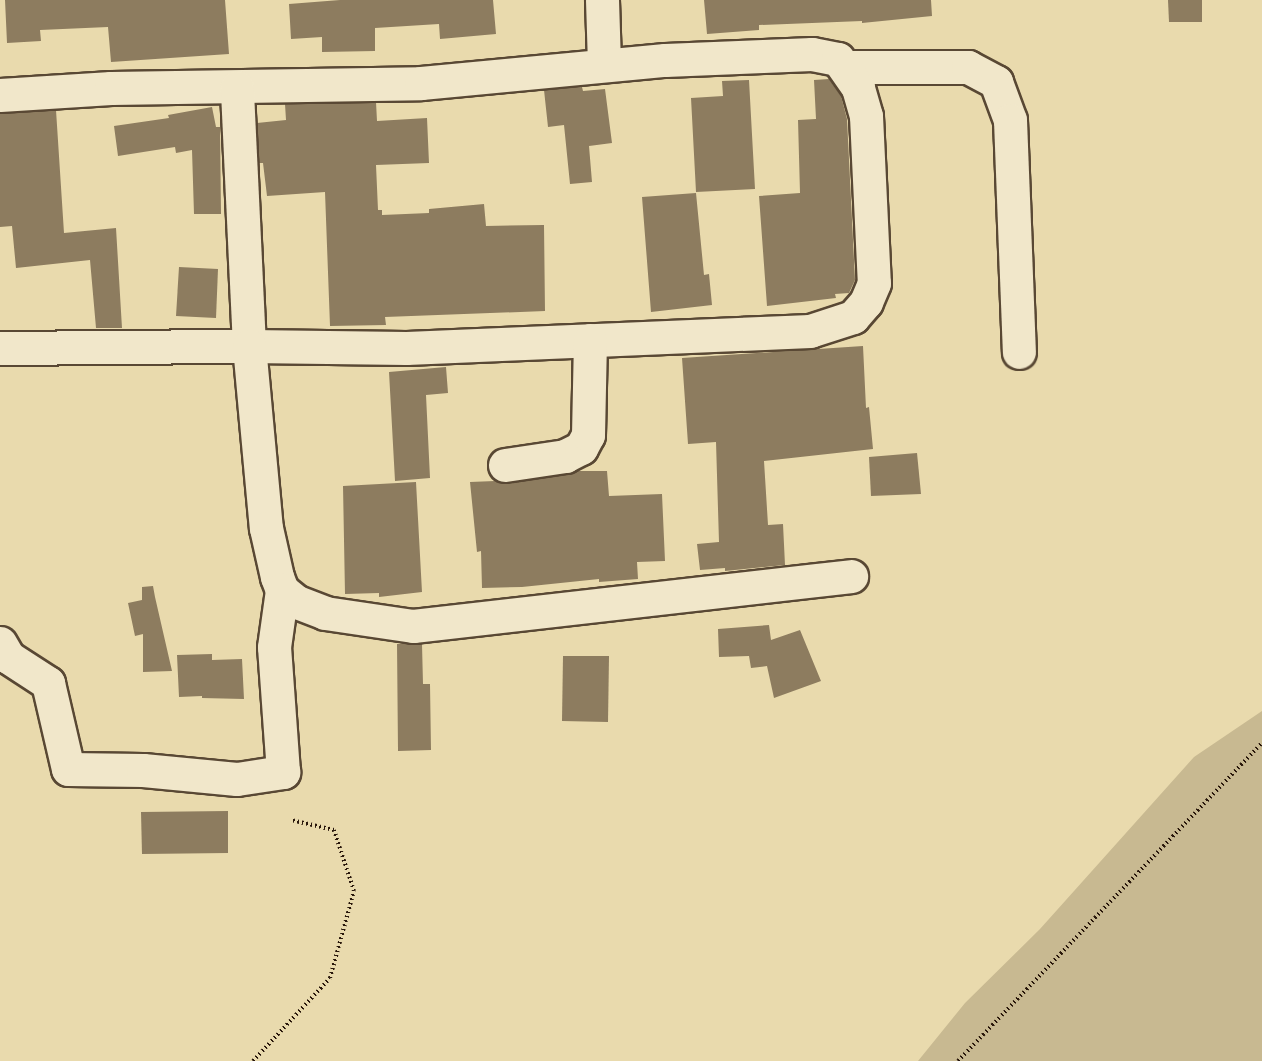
<!DOCTYPE html>
<style>
body{margin:0}
#map{position:relative;width:1262px;height:1061px;overflow:hidden;background:#e9daad;font-family:"EB Garamond",serif}
div>[style]{position:absolute}
[style*='--x']{left:calc(var(--x)*1px);top:calc(var(--y)*1px);width:calc(var(--w)*1px);rotate:calc(var(--a)*1deg)}
.green>*{inset:0;background:#c8b991}
.building>*{inset:0;background:#8d7c5f}
.path>*{height:4px;margin-top:-2px;transform-origin:0;background:repeating-linear-gradient(90deg,#29170b 0 1.5px,transparent 0 4.5px)}
.roads{filter:drop-shadow(2px 0 #594834) drop-shadow(-2px 0 #594834) drop-shadow(0 2px #594834) drop-shadow(0 -2px #594834)}
.minor>*{height:33px;margin:-16.5px;padding:0 16.5px;transform-origin:16.5px;border-radius:16.5px;background:#f1e7ca}
span{translate:-50% -50%;white-space:nowrap;text-align:center;line-height:1.15;-webkit-text-stroke:5px #f1e7ca;paint-order:stroke}
</style>
<div id="map">
<div class="green">
<i style="clip-path:polygon(1262px 711px,1262px 1061px,918px 1061px,965px 1003px,1040px 929px,1194px 757px)"></i>
</div>
<div class="building">
<i style="clip-path:polygon(5px 0,225px 0,229px 54px,111px 62px,108px 27px,40px 30px,41px 41px,7px 43px)"></i>
<i style="clip-path:polygon(340px 0,493px 0,496px 34px,440px 39px,439px 24px,375px 28px,375px 51px,322px 52px,322px 37px,291px 39px,289px 4px)"></i>
<i style="clip-path:polygon(704px 0,931px 0,932px 16px,862px 23px,862px 21px,759px 25px,759px 30px,707px 34px)"></i>
<i style="clip-path:polygon(1168px 0,1202px 0,1202px 22px,1169px 22px)"></i>
<i style="clip-path:polygon(829px 79px,841px 96px,847px 119px,855px 280px,849px 293px,835px 294px,836px 298px,767px 306px,759px 196px,800px 193px,798px 120px,816px 119px,814px 80px)"></i>
<i style="clip-path:polygon(749px 80px,755px 189px,696px 192px,691px 98px,723px 96px,722px 81px)"></i>
<i style="clip-path:polygon(582px 87px,583px 91px,605px 89px,612px 143px,589px 146px,592px 182px,570px 184px,564px 125px,548px 127px,544px 90px)"></i>
<i style="clip-path:polygon(376px 102px,377px 121px,427px 118px,429px 163px,376px 165px,378px 210px,382px 210px,382px 215px,429px 213px,429px 209px,484px 204px,486px 226px,544px 225px,545px 311px,385px 317px,386px 325px,330px 326px,325px 192px,267px 196px,263px 163px,259px 163px,257px 123px,286px 120px,285px 104px)"></i>
<i style="clip-path:polygon(212px 107px,216px 127px,220px 127px,221px 214px,194px 214px,192px 150px,176px 153px,175px 147px,118px 156px,114px 126px,169px 118px,168px 115px)"></i>
<i style="clip-path:polygon(56px 110px,64px 233px,116px 228px,122px 328px,96px 328px,90px 260px,16px 268px,12px 226px,0 227px,0 114px)"></i>
<i style="clip-path:polygon(696px 193px,704px 275px,709px 274px,712px 305px,651px 312px,642px 197px)"></i>
<i style="clip-path:polygon(179px 267px,218px 269px,216px 318px,176px 316px)"></i>
<i style="clip-path:polygon(863px 346px,866px 408px,869px 407px,873px 449px,764px 461px,768px 525px,783px 524px,785px 565px,725px 571px,725px 568px,700px 570px,697px 544px,719px 542px,716px 442px,688px 444px,682px 358px)"></i>
<i style="clip-path:polygon(446px 367px,448px 393px,426px 395px,430px 478px,395px 481px,389px 372px)"></i>
<i style="clip-path:polygon(917px 453px,921px 494px,871px 496px,869px 457px)"></i>
<i style="clip-path:polygon(576px 471px,607px 471px,609px 496px,662px 494px,665px 561px,637px 562px,638px 579px,599px 582px,599px 579px,522px 587px,482px 588px,481px 551px,477px 552px,470px 482px,495px 481px,508px 484px)"></i>
<i style="clip-path:polygon(416px 482px,422px 592px,379px 597px,379px 593px,345px 594px,343px 486px)"></i>
<i style="clip-path:polygon(153px 586px,155px 597px,172px 671px,143px 672px,143px 634px,135px 636px,128px 603px,142px 600px,142px 587px)"></i>
<i style="clip-path:polygon(769px 625px,771px 640px,800px 630px,821px 681px,774px 698px,767px 666px,751px 668px,749px 656px,719px 657px,718px 629px)"></i>
<i style="clip-path:polygon(397px 644px,422px 644px,423px 684px,430px 684px,431px 750px,398px 751px)"></i>
<i style="clip-path:polygon(212px 654px,212px 660px,242px 659px,244px 699px,202px 698px,202px 696px,179px 697px,177px 655px)"></i>
<i style="clip-path:polygon(563px 656px,609px 656px,608px 722px,562px 721px)"></i>
<i style="clip-path:polygon(228px 811px,228px 853px,142px 854px,141px 812px)"></i>
</div>
<div class="path">
<i style="--x:253;--y:1061;--w:113;--a:-47.1"></i>
<i style="--x:330;--y:978;--w:90;--a:-74.6"></i>
<i style="--x:354;--y:891;--w:64;--a:-108.2"></i>
<i style="--x:334;--y:830;--w:44;--a:-166.9"></i>
<i style="--x:958;--y:1061;--w:440;--a:-46.3"></i>
</div>
<div class="roads">
<div class="minor">
<i style="--x:602;--y:0;--w:64;--a:88.2"></i>
<i style="--x:847;--y:67;--w:121;--a:0"></i>
<i style="--x:968;--y:67;--w:32;--a:28"></i>
<i style="--x:996;--y:82;--w:40;--a:69.8"></i>
<i style="--x:1010;--y:120;--w:232;--a:87.8"></i>
<i style="--x:0;--y:95;--w:111;--a:-3.6"></i>
<i style="--x:111;--y:88;--w:310;--a:-0.9"></i>
<i style="--x:421;--y:83;--w:245;--a:-5.4"></i>
<i style="--x:665;--y:60;--w:147;--a:-2.3"></i>
<i style="--x:812;--y:54;--w:26;--a:11"></i>
<i style="--x:838;--y:59;--w:35;--a:55"></i>
<i style="--x:858;--y:88;--w:29;--a:74"></i>
<i style="--x:866;--y:116;--w:167;--a:87.3"></i>
<i style="--x:874;--y:283;--w:21;--a:113"></i>
<i style="--x:866;--y:302;--w:20;--a:131"></i>
<i style="--x:853;--y:317;--w:45;--a:162"></i>
<i style="--x:810;--y:331;--w:404;--a:177.6"></i>
<i style="--x:406;--y:348;--w:157;--a:-179.3"></i>
<i style="--x:249;--y:346;--w:259;--a:-92.7"></i>
<i style="--x:0;--y:348;--w:249;--a:-0.5"></i>
<i style="--x:249;--y:346;--w:183;--a:84.7"></i>
<i style="--x:266;--y:528;--w:50;--a:77.3"></i>
<i style="--x:277;--y:577;--w:14;--a:69"></i>
<i style="--x:282;--y:590;--w:19;--a:39"></i>
<i style="--x:297;--y:602;--w:30;--a:21"></i>
<i style="--x:325;--y:613;--w:89;--a:8.4"></i>
<i style="--x:413;--y:626;--w:441;--a:-6.5"></i>
<i style="--x:505;--y:465;--w:61;--a:-8.5"></i>
<i style="--x:565;--y:456;--w:18;--a:-27"></i>
<i style="--x:581;--y:448;--w:15;--a:-62"></i>
<i style="--x:588;--y:435;--w:95;--a:-88.8"></i>
<i style="--x:0;--y:643;--w:16;--a:60"></i>
<i style="--x:8;--y:657;--w:48;--a:33"></i>
<i style="--x:48;--y:683;--w:88;--a:76.9"></i>
<i style="--x:68;--y:769;--w:75;--a:0.8"></i>
<i style="--x:143;--y:770;--w:94;--a:5.5"></i>
<i style="--x:237;--y:779;--w:47;--a:-8.7"></i>
<i style="--x:283;--y:772;--w:125;--a:-94.1"></i>
<i style="--x:274;--y:647;--w:58;--a:-82"></i>
</div>
</div>
</div>
